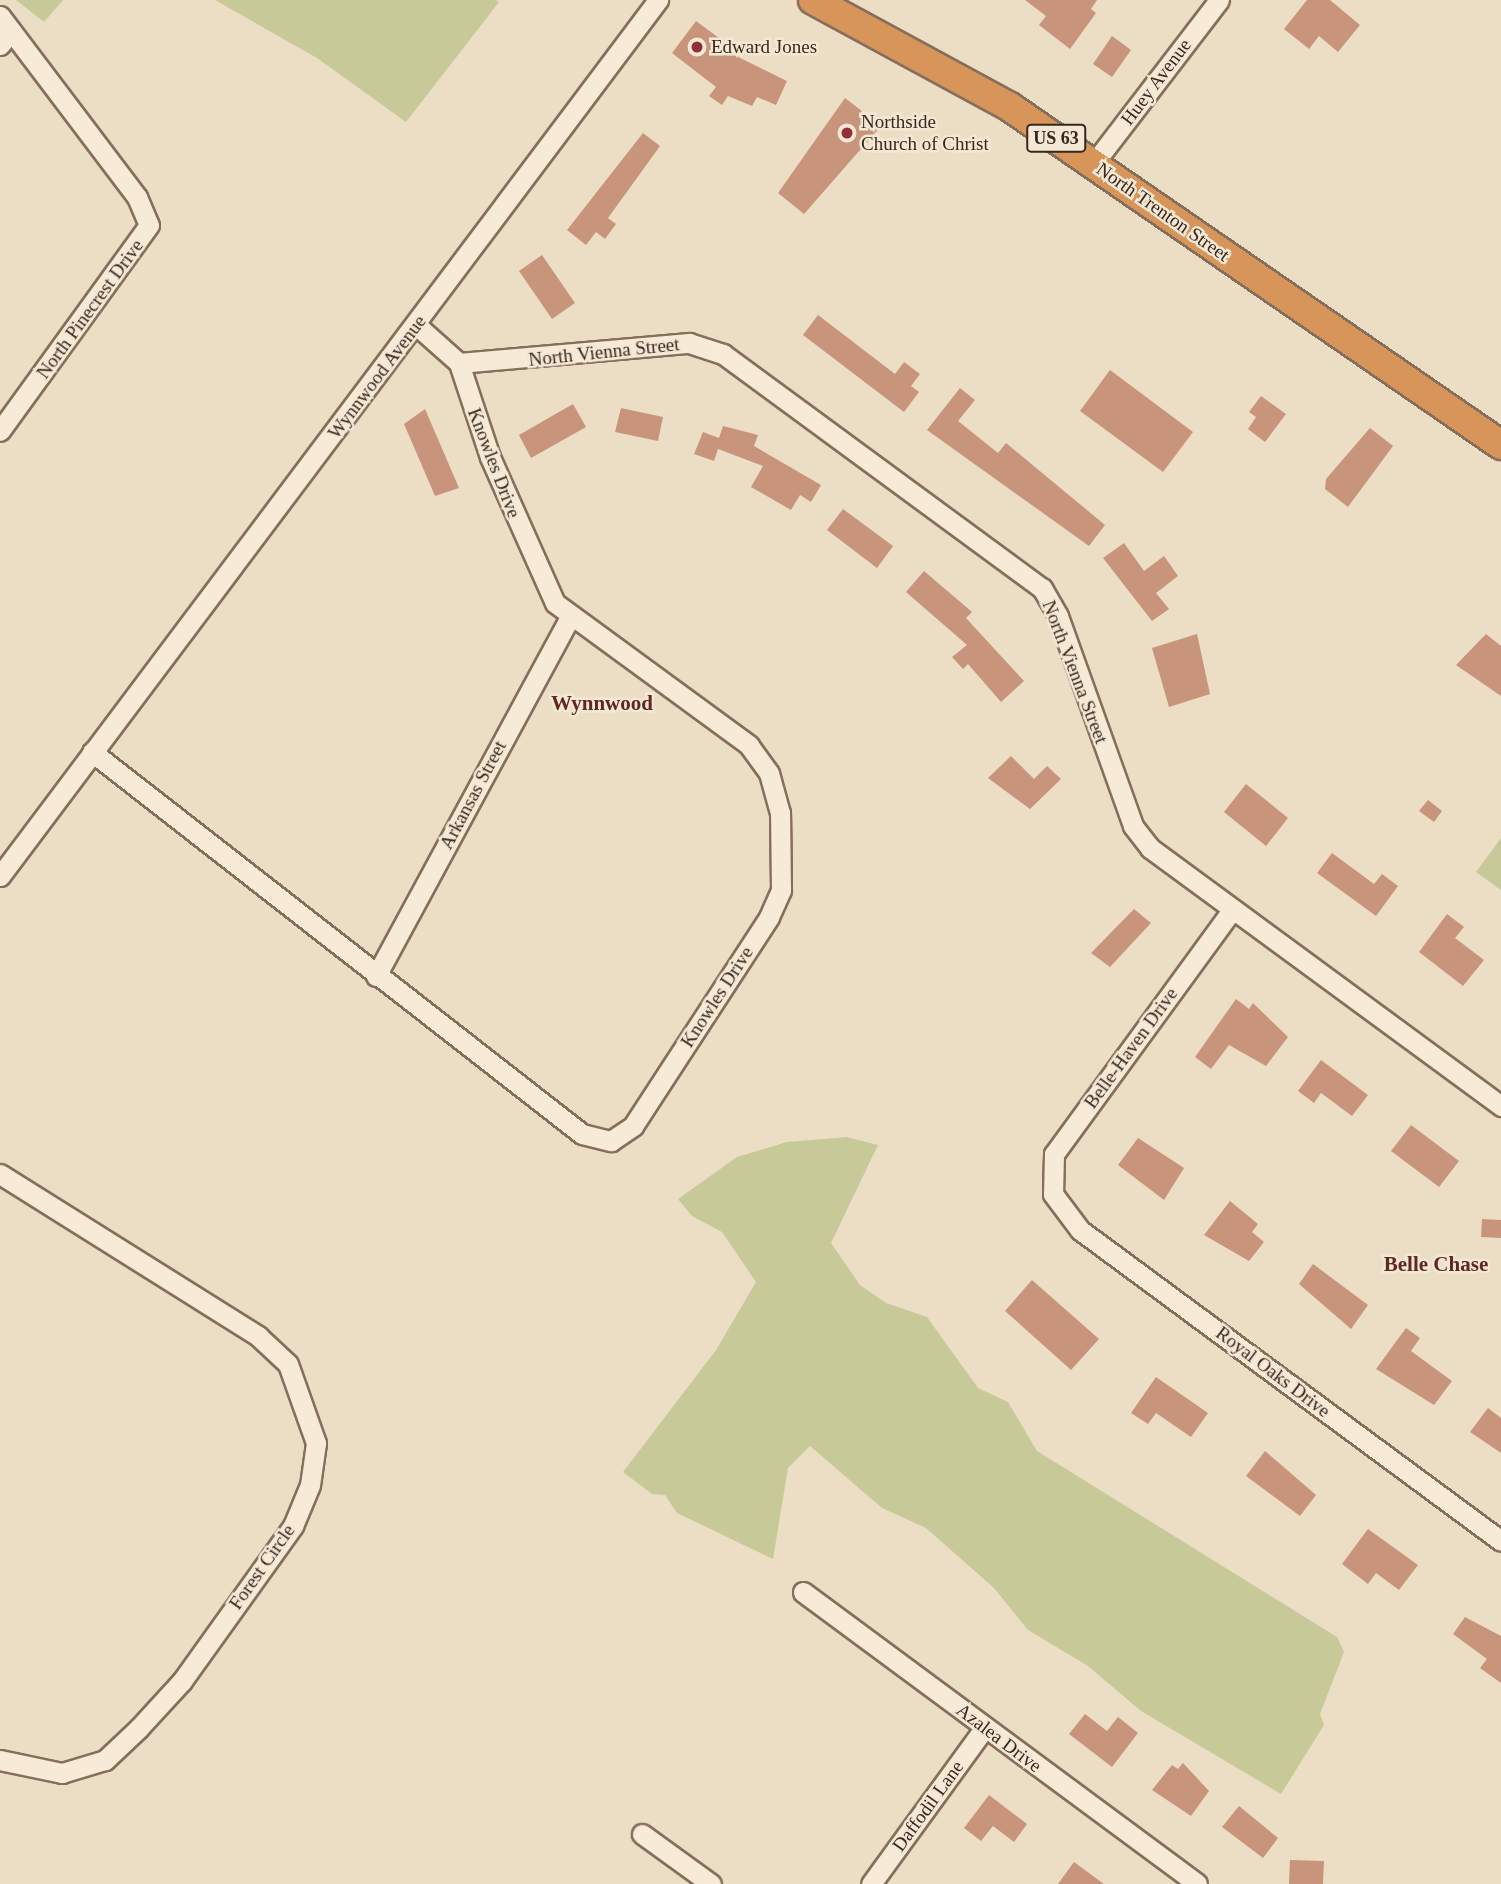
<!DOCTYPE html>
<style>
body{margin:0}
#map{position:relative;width:1501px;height:1884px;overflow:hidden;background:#ecddc5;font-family:Georgia,serif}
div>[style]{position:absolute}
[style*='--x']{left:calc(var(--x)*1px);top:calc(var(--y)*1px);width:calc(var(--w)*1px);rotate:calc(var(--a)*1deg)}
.green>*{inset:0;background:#c8c999}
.building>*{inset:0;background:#c8957c}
.roads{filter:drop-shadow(2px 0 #866e5c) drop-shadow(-2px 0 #866e5c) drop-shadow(0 2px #866e5c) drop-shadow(0 -2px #866e5c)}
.minor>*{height:19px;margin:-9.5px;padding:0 9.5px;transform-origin:9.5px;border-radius:9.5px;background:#f7ebd7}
.highway>*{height:28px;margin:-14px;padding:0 14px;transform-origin:14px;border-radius:14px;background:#d7955a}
.dots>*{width:19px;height:19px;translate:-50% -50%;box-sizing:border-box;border:4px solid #f4e8d4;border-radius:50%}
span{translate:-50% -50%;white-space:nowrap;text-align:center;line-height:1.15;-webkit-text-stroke:5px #f4e8d4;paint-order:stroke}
.shield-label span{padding:2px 5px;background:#f4e8d4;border:2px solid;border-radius:5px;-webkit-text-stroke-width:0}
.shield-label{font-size:18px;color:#36281f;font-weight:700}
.poi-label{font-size:19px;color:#36281f}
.left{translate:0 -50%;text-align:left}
.street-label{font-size:19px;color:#36281f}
.neighbourhood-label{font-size:21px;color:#612821;font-weight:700}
</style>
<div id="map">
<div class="green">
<i style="clip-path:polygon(16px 0,63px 0,44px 22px)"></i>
<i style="clip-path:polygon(215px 0,496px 0,499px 2px,406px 122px,317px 58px)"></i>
<i style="clip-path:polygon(1501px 838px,1501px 890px,1476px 872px)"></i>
<i style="clip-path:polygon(847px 1137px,878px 1145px,831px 1243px,860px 1285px,886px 1303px,927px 1317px,978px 1388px,1008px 1402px,1037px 1451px,1337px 1637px,1344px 1652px,1320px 1714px,1324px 1725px,1281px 1794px,1141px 1711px,1088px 1666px,1028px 1630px,994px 1588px,926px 1528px,882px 1508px,810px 1446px,788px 1468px,773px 1559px,677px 1513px,665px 1495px,652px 1494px,623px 1472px,716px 1350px,756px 1282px,722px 1232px,692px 1216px,678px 1199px,737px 1157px,787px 1142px)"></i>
</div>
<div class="building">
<i style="clip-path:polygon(1025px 0,1097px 0,1091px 9px,1096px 13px,1070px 49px,1039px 25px,1046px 16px)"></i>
<i style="clip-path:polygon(1307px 0,1330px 0,1360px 25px,1338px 52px,1319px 36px,1309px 49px,1284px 29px)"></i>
<i style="clip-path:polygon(696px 21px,723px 41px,718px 47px,787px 81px,776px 105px,757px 97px,752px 106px,728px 96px,722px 105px,709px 96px,716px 87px,672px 53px)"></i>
<i style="clip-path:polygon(1112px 36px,1131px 50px,1112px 77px,1093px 64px)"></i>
<i style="clip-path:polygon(845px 98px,881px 126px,804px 214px,778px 193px)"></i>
<i style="clip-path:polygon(643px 133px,660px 146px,608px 218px,616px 224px,605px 239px,596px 232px,586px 245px,567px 230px)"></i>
<i style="clip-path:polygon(542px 255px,575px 303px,552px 319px,519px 271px)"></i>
<i style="clip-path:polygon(818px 315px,895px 374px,904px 362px,920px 374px,911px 386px,919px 392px,904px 412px,803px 335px)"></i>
<i style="clip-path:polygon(1110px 370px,1193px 432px,1163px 472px,1080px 411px)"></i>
<i style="clip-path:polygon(960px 388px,975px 400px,958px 421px,998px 453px,1006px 443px,1105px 525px,1089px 546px,927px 430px)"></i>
<i style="clip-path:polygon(1261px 396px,1286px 414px,1265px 442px,1248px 429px,1256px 417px,1249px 412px)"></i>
<i style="clip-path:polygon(573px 404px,586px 427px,531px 458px,519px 435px)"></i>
<i style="clip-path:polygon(621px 408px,663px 417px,658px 441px,615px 432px)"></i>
<i style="clip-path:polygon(425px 409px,459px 488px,435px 496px,404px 424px)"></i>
<i style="clip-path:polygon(723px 426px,758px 435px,754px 446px,821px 485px,811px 502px,800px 495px,791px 510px,751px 487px,763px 466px,718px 449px,714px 461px,694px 454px,703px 432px,719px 438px)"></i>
<i style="clip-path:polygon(1370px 428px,1393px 446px,1348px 507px,1325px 489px,1326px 479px)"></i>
<i style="clip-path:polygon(843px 509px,893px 546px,877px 568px,827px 530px)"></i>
<i style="clip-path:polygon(1124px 543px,1144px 571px,1164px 556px,1178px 576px,1156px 593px,1169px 609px,1152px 621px,1103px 558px)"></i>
<i style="clip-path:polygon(924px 571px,972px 612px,966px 618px,1024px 681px,1001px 702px,968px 664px,963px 669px,952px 657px,967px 645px,906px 592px)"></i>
<i style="clip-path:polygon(1197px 634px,1210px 694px,1169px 707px,1152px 648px)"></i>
<i style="clip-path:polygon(1486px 634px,1501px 646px,1501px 696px,1456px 665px)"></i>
<i style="clip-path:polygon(1011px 756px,1034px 779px,1047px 766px,1061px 779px,1030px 809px,988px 778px)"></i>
<i style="clip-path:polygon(1246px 784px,1288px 818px,1266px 846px,1224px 812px)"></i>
<i style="clip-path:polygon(1428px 800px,1442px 811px,1434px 822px,1419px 811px)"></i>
<i style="clip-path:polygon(1332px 853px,1374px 884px,1382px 874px,1398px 886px,1376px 916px,1317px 873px)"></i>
<i style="clip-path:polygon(1134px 909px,1151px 923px,1110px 967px,1091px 953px)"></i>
<i style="clip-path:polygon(1447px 914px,1464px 927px,1455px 938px,1484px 960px,1463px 986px,1419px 952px)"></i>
<i style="clip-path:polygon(1236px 999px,1249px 1009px,1253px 1003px,1288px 1037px,1266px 1066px,1229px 1045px,1211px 1069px,1195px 1057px)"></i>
<i style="clip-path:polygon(1321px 1060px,1368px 1095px,1352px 1116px,1321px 1093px,1314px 1103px,1298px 1091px)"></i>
<i style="clip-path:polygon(1411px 1125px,1459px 1161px,1439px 1187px,1391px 1151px)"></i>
<i style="clip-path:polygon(1138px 1138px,1184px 1168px,1164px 1200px,1118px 1165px)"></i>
<i style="clip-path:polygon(1230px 1201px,1258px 1224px,1252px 1232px,1264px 1242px,1249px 1261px,1204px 1235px)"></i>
<i style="clip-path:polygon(1482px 1219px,1501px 1220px,1501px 1238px,1481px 1237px)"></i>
<i style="clip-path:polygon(1313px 1264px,1368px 1305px,1351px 1329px,1299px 1284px)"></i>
<i style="clip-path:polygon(1032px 1280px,1099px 1339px,1071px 1370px,1005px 1311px)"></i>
<i style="clip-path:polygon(1406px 1328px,1420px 1338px,1411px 1351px,1452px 1381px,1434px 1405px,1376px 1369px)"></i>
<i style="clip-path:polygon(1156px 1377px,1208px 1413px,1191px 1437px,1156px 1413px,1148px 1424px,1131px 1413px)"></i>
<i style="clip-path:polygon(1488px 1408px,1501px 1418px,1501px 1453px,1470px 1432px)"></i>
<i style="clip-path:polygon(1265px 1451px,1316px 1495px,1300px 1516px,1246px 1476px)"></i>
<i style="clip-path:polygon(1368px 1529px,1418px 1565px,1399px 1590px,1376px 1573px,1368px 1584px,1342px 1564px)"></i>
<i style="clip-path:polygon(1465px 1617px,1501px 1636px,1501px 1683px,1480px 1668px,1487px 1659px,1453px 1634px)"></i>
<i style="clip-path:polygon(1085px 1714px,1107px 1731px,1118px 1717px,1138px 1733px,1112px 1767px,1069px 1734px)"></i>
<i style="clip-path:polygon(1183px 1763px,1209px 1791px,1191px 1816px,1152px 1790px,1172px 1765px,1178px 1769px)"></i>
<i style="clip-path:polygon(989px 1795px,1027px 1824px,1014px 1842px,993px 1826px,981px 1841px,964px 1828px)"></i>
<i style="clip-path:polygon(1239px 1806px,1278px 1838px,1263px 1858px,1222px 1827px)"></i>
<i style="clip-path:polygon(1290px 1860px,1324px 1861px,1323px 1884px,1289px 1884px)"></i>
<i style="clip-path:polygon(1074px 1862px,1104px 1884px,1058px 1884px)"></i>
</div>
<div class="roads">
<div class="minor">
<i style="--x:0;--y:16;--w:227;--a:52.9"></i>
<i style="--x:137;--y:197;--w:30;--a:67"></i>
<i style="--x:149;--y:225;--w:254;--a:125.9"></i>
<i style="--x:0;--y:45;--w:18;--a:-52"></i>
<i style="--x:1094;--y:163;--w:205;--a:-52.5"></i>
<i style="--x:459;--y:363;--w:231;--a:-5"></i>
<i style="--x:689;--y:343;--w:36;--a:18"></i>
<i style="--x:723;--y:354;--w:396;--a:36.3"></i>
<i style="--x:1042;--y:588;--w:32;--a:60"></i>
<i style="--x:1058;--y:616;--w:223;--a:70.3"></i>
<i style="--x:1133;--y:826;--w:28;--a:52"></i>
<i style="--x:1150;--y:848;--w:436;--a:36.3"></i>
<i style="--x:92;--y:752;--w:621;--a:37.94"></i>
<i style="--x:582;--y:1134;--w:30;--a:14"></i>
<i style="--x:611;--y:1141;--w:27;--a:-34"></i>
<i style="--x:633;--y:1126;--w:249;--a:-56.9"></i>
<i style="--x:769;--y:917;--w:30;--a:-66"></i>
<i style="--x:781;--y:890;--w:77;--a:-90.7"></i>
<i style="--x:780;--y:813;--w:41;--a:-105.4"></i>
<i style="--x:769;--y:773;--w:34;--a:-126"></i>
<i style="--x:749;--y:745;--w:240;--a:-143.8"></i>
<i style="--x:555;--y:603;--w:160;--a:-114"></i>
<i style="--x:490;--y:457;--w:99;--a:-108.3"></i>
<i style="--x:459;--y:363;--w:57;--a:-138.5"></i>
<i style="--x:0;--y:876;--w:1096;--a:-53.09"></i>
<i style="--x:1232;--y:910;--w:302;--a:126.1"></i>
<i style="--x:1054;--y:1154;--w:40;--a:91.4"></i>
<i style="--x:1053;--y:1194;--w:45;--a:53.1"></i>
<i style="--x:1080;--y:1230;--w:523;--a:36.45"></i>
<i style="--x:376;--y:976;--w:410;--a:-61.6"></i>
<i style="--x:0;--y:1174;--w:305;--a:32.1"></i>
<i style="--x:258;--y:1336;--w:41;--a:43"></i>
<i style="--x:288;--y:1364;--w:84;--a:70.5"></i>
<i style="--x:316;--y:1443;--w:42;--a:98.1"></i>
<i style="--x:310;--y:1485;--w:44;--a:112.5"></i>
<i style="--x:293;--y:1526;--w:191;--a:125.6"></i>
<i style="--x:182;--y:1681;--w:64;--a:132.5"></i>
<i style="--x:139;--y:1728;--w:47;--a:136.7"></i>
<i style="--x:105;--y:1760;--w:45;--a:163.2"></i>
<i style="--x:62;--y:1773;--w:63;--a:-168.2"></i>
<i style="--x:803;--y:1592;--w:490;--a:36.5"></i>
<i style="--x:642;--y:1834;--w:85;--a:35.9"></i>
<i style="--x:871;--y:1884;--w:194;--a:-54"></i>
</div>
<div class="highway">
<i style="--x:813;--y:0;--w:224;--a:28.5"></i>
<i style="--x:1010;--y:107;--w:596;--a:34.54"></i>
</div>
</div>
<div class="dots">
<i style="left:697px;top:47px;background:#922f38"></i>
<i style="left:847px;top:133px;background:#922f38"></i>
</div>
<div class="shield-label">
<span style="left:1056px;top:138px">US 63</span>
</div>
<div class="poi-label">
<span class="left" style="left:711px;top:47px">Edward Jones</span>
<span class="left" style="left:861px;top:133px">Northside<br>Church of Christ</span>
</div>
<div class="street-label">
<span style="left:1156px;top:82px;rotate:-53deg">Huey Avenue</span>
<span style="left:1163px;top:212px;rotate:35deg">North Trenton Street</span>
<span style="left:90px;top:309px;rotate:-54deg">North Pinecrest Drive</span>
<span style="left:604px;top:352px;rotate:-6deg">North Vienna Street</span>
<span style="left:377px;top:377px;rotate:-53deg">Wynnwood Avenue</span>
<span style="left:494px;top:463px;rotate:69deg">Knowles Drive</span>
<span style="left:1075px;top:672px;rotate:69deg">North Vienna Street</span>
<span style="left:473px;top:795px;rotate:-62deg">Arkansas Street</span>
<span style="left:717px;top:997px;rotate:-57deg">Knowles Drive</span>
<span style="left:1131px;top:1048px;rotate:-54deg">Belle-Haven Drive</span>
<span style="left:1273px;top:1372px;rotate:37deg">Royal Oaks Drive</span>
<span style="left:262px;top:1567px;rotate:-55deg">Forest Circle</span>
<span style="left:999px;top:1738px;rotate:37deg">Azalea Drive</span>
<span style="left:928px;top:1806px;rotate:-54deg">Daffodil Lane</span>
</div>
<div class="neighbourhood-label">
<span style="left:602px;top:703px">Wynnwood</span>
<span style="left:1436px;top:1264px">Belle Chase</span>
</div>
</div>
